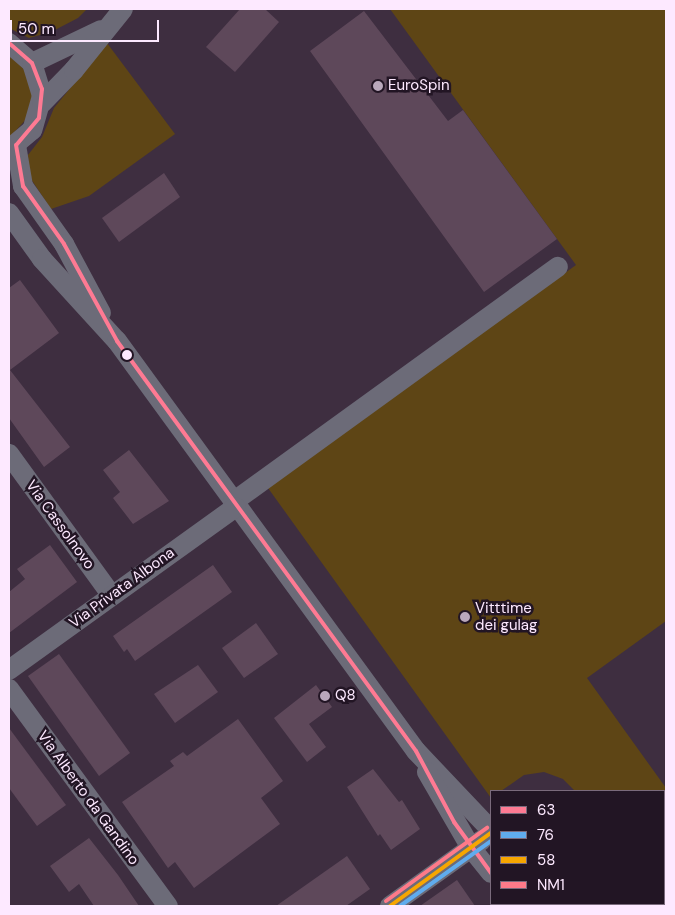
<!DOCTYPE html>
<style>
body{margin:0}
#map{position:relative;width:675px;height:915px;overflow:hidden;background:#3e2e40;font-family:"DM Sans",sans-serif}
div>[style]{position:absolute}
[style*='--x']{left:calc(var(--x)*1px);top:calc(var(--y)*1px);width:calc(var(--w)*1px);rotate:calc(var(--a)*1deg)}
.green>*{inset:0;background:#5e4515}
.building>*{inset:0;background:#5e485a}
.minor>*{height:20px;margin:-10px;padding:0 10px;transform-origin:10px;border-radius:10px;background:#6c6b78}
.bus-1>*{height:4px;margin:-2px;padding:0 2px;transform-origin:2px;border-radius:2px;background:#fe7a93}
.bus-2>*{height:4px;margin:-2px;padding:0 2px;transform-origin:2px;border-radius:2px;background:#60acee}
.bus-3>*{height:4px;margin:-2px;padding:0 2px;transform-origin:2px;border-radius:2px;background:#f7a600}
.bus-4>*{height:4px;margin:-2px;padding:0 2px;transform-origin:2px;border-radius:2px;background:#fe7a89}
.dots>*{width:14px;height:14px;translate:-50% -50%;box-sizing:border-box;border:2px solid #221524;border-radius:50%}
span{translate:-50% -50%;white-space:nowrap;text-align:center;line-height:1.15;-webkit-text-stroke:5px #221524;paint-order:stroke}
.poi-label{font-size:15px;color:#fde9ff}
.left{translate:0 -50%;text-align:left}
.street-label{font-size:15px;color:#fde9ff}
.frame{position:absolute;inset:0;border:10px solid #fde9ff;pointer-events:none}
.legend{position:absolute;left:490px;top:790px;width:175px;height:115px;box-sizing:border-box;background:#221524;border:1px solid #7a6a7c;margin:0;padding:6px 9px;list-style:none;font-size:15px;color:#fde9ff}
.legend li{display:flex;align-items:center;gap:10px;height:25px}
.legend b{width:25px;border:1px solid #7a6a7c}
.scale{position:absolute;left:10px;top:20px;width:149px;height:22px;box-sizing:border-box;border:2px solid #fde9ff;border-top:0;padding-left:6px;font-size:15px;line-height:18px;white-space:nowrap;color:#fde9ff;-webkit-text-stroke:4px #221524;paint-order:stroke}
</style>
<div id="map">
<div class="green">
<i style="clip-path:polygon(9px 9px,87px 9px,78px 18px,51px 32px,29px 38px,9px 28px)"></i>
<i style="clip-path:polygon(390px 9px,666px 9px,666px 621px,587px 678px,666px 788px,664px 813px,664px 791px,575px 791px,563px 779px,544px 772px,524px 775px,501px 791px,491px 791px,491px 798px,268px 488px,576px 265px)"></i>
<i style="clip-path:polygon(107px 43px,175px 134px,89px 196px,51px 209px,29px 176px,28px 155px,42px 137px,54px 108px)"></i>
<i style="clip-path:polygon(9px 53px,27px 71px,34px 99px,30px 115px,9px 138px)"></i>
</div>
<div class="building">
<i style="clip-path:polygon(240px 9px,265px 9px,279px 22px,235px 72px,206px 47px)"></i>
<i style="clip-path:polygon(364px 11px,448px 121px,463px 110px,557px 239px,484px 292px,310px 51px)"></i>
<i style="clip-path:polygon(164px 173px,180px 197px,119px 242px,102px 218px)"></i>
<i style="clip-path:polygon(20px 280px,59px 333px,10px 370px,70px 447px,44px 467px,9px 418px,9px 288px)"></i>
<i style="clip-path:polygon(129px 450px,169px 501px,133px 524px,113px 498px,120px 492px,103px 470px)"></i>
<i style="clip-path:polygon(50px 545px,77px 582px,9px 633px,9px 592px,25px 579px,17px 569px)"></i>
<i style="clip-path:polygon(213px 565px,232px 592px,135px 661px,127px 649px,124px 652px,113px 636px)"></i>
<i style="clip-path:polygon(256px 623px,278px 654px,244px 678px,222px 648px)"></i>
<i style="clip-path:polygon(59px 654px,130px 753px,99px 776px,28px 676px)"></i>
<i style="clip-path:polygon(198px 665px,218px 692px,175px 723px,154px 694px)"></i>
<i style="clip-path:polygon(316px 685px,332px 707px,309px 724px,326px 747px,307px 762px,274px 718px)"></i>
<i style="clip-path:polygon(238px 719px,283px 781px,261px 798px,280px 824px,194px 888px,175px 862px,168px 868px,122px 802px,174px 766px,170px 761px,183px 752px,187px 756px)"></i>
<i style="clip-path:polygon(9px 728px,66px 805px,37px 826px,9px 788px)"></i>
<i style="clip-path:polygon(373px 769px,399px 802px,402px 800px,420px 829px,391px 850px,380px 834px,378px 836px,347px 787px)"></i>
<i style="clip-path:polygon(89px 838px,118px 875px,139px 906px,94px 906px,79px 884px,69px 892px,50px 866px)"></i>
<i style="clip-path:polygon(347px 856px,370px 889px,346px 906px,276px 906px)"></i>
<i style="clip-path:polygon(457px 880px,475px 906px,420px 906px)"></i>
</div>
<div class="minor">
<i style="--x:9;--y:43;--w:30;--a:41"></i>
<i style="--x:32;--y:63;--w:34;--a:73"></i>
<i style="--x:42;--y:96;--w:35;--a:106"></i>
<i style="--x:32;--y:130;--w:30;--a:140"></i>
<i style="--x:32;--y:63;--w:76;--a:-25.6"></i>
<i style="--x:42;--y:103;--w:46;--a:-45.9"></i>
<i style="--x:74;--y:70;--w:78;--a:-51.2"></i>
<i style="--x:16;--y:145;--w:42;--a:80.3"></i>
<i style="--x:23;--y:186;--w:71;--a:54.7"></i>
<i style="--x:64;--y:244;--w:78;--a:61.8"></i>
<i style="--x:9;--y:213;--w:57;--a:54.3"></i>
<i style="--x:42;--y:259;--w:111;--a:47.6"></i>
<i style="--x:117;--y:341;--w:507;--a:53.9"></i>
<i style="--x:416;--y:751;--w:109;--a:46.5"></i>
<i style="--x:9;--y:454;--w:175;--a:54"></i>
<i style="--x:233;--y:502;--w:401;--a:-35.9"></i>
<i style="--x:9;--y:670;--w:279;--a:-35.7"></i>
<i style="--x:9;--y:689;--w:269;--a:53.8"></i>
<i style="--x:427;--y:772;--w:88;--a:59.9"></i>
<i style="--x:471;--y:848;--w:32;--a:51"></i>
<i style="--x:664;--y:835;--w:3;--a:-45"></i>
<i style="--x:519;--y:904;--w:4;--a:34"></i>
<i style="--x:636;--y:904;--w:2;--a:63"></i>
<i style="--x:390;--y:906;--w:113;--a:-35.7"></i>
</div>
<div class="bus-1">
<i style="--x:9;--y:43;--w:30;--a:41"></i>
<i style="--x:32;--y:63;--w:28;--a:69"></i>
<i style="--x:42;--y:89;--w:29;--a:96"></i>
<i style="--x:39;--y:118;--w:35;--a:130"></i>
<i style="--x:16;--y:145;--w:42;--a:80.3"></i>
<i style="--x:23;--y:186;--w:71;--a:54.7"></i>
<i style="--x:64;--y:244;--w:111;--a:61.3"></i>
<i style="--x:117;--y:341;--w:507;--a:53.9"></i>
<i style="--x:416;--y:751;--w:81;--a:61.8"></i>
<i style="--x:454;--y:822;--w:63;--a:54"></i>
</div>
<div class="bus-2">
<i style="--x:400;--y:906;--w:112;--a:-35.5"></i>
</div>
<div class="bus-3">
<i style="--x:390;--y:906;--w:125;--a:-35.9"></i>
</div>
<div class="bus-4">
<i style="--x:386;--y:901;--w:125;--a:-35.9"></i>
</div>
<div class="dots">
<i style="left:378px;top:86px;background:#baa8bc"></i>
<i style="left:127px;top:355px;background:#fde9ff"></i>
<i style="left:465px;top:617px;background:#baa8bc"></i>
<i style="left:325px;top:696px;background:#baa8bc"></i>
</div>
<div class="poi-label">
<span class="left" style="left:388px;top:86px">EuroSpin</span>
<span class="left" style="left:475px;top:617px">Vitttime<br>dei gulag</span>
<span class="left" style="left:335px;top:696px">Q8</span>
</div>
<div class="street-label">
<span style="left:60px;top:525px;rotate:54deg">Via Cassolnovo</span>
<span style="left:122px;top:588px;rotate:-36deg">Via Privata Albona</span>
<span style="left:88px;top:798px;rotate:54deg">Via Alberto da Gandino</span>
</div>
<div class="frame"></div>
<ul class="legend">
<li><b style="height:6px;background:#fe7a93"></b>63</li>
<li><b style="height:6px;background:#60acee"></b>76</li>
<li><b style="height:6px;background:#f7a600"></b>58</li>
<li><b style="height:6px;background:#fe7a89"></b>NM1</li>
</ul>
<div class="scale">50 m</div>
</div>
